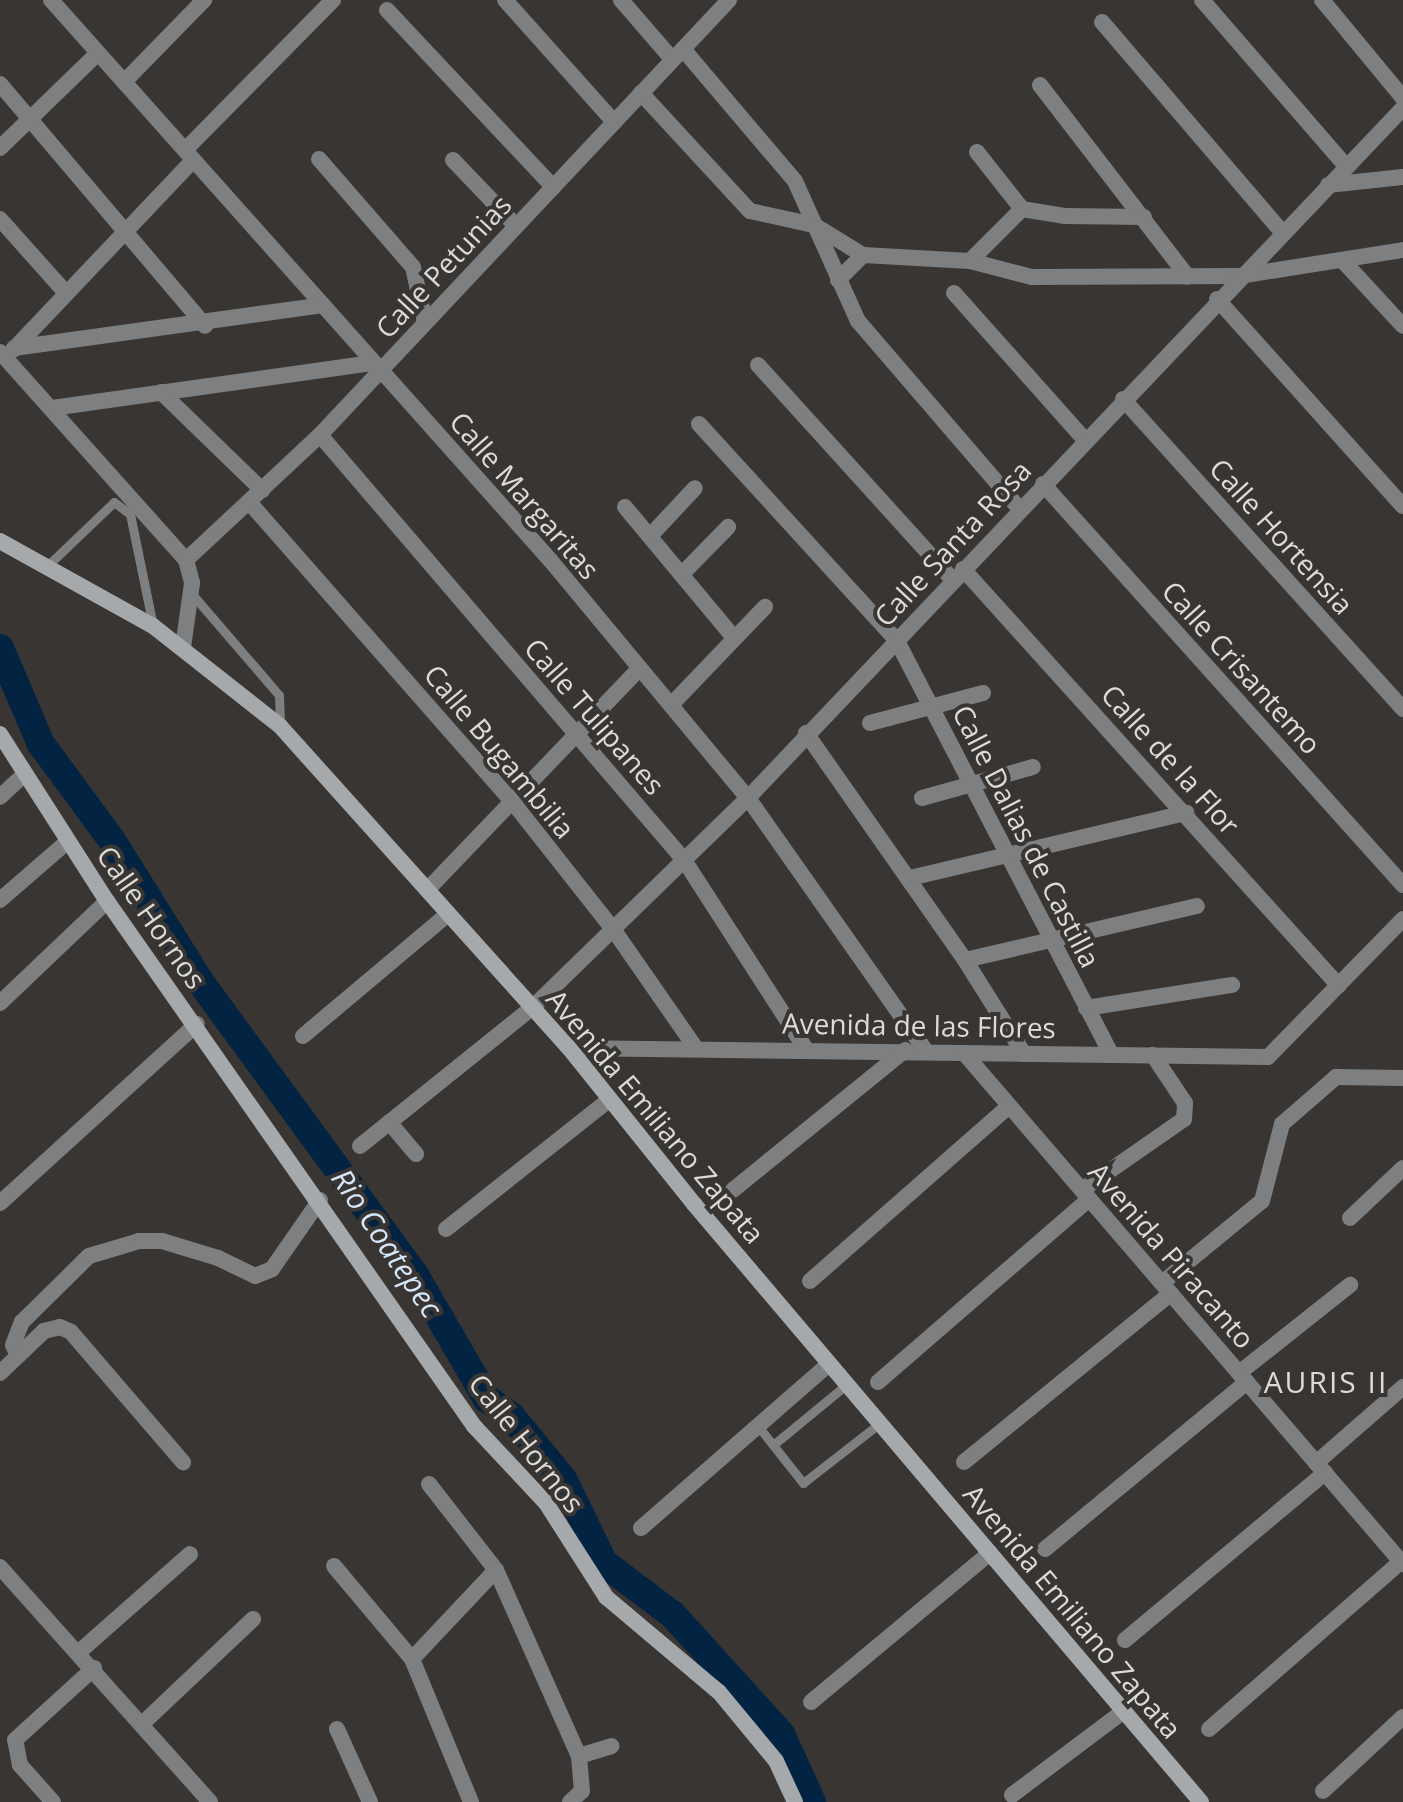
<!DOCTYPE html>
<style>
body{margin:0}
#map{position:relative;width:1403px;height:1802px;overflow:hidden;background:#383532;font-family:"Open Sans",sans-serif}
div>[style]{position:absolute}
[style*='--x']{left:calc(var(--x)*1px);top:calc(var(--y)*1px);width:calc(var(--w)*1px);rotate:calc(var(--a)*1deg)}
.river>*{height:28px;margin:-14px;padding:0 14px;transform-origin:14px;border-radius:14px;background:#032343}
.lane>*{height:9px;margin:-4.5px;padding:0 4.5px;transform-origin:4.5px;border-radius:4.5px;background:#7e7f81}
.street>*{height:16px;margin:-8px;padding:0 8px;transform-origin:8px;border-radius:8px;background:#7e7f81}
.secondary>*{height:16px;margin:-8px;padding:0 8px;transform-origin:8px;border-radius:8px;background:#a6a9ac}
span{translate:-50% -50%;white-space:nowrap;text-align:center;line-height:1.15;-webkit-text-stroke:8px #383532;paint-order:stroke}
.street-label{font-size:28px;color:#dcdbd8}
.water-label{font-size:30px;color:#d7e6f8;font-style:italic}
.neighbourhood-label{font-size:30px;color:#dcdbd8;letter-spacing:2px}
</style>
<div id="map">
<div class="river">
<i style="--x:0;--y:648;--w:104;--a:66.9"></i>
<i style="--x:41;--y:744;--w:118;--a:53.6"></i>
<i style="--x:111;--y:839;--w:166;--a:58"></i>
<i style="--x:199;--y:980;--w:366;--a:53.8"></i>
<i style="--x:415;--y:1275;--w:143;--a:59.9"></i>
<i style="--x:487;--y:1399;--w:29;--a:35"></i>
<i style="--x:511;--y:1416;--w:82;--a:50.5"></i>
<i style="--x:563;--y:1479;--w:93;--a:64"></i>
<i style="--x:604;--y:1563;--w:86;--a:37"></i>
<i style="--x:673;--y:1615;--w:161;--a:47.8"></i>
<i style="--x:781;--y:1734;--w:75;--a:65.5"></i>
</div>
<div class="lane">
<i style="--x:46;--y:567;--w:94;--a:-43.7"></i>
<i style="--x:114;--y:502;--w:20;--a:37"></i>
<i style="--x:130;--y:514;--w:114;--a:78.4"></i>
<i style="--x:192;--y:594;--w:133;--a:49.3"></i>
<i style="--x:279;--y:695;--w:31;--a:88"></i>
<i style="--x:758;--y:1426;--w:73;--a:51.7"></i>
<i style="--x:803;--y:1483;--w:98;--a:-37.9"></i>
<i style="--x:773;--y:1445;--w:94;--a:-39.4"></i>
</div>
<div class="street">
<i style="--x:51;--y:0;--w:751;--a:48.29"></i>
<i style="--x:551;--y:561;--w:308;--a:50.3"></i>
<i style="--x:748;--y:798;--w:309;--a:54.9"></i>
<i style="--x:505;--y:0;--w:164;--a:48.2"></i>
<i style="--x:621;--y:0;--w:79;--a:49.1"></i>
<i style="--x:1202;--y:0;--w:220;--a:49.1"></i>
<i style="--x:1322;--y:0;--w:127;--a:50.4"></i>
<i style="--x:387;--y:10;--w:243;--a:46.8"></i>
<i style="--x:1102;--y:22;--w:277;--a:49.4"></i>
<i style="--x:683;--y:49;--w:173;--a:49.7"></i>
<i style="--x:795;--y:181;--w:154;--a:65.8"></i>
<i style="--x:858;--y:321;--w:247;--a:49.3"></i>
<i style="--x:124;--y:82;--w:115;--a:-45.7"></i>
<i style="--x:0;--y:84;--w:317;--a:49.7"></i>
<i style="--x:1040;--y:85;--w:242;--a:52.4"></i>
<i style="--x:641;--y:93;--w:161;--a:47.3"></i>
<i style="--x:750;--y:211;--w:66;--a:12.3"></i>
<i style="--x:814;--y:225;--w:57;--a:31.5"></i>
<i style="--x:863;--y:255;--w:107;--a:3.2"></i>
<i style="--x:970;--y:261;--w:64;--a:14.5"></i>
<i style="--x:1032;--y:277;--w:207;--a:-0.3"></i>
<i style="--x:1239;--y:276;--w:166;--a:-9"></i>
<i style="--x:0;--y:148;--w:136;--a:-44.1"></i>
<i style="--x:185;--y:150;--w:211;--a:-45.4"></i>
<i style="--x:977;--y:152;--w:73;--a:51.7"></i>
<i style="--x:1022;--y:209;--w:44;--a:9.2"></i>
<i style="--x:1065;--y:216;--w:79;--a:0.7"></i>
<i style="--x:319;--y:159;--w:143;--a:49"></i>
<i style="--x:413;--y:267;--w:56;--a:77.7"></i>
<i style="--x:453;--y:160;--w:91;--a:46.3"></i>
<i style="--x:1328;--y:185;--w:75;--a:-6.1"></i>
<i style="--x:0;--y:219;--w:99;--a:48.3"></i>
<i style="--x:970;--y:261;--w:74;--a:-45"></i>
<i style="--x:1344;--y:262;--w:87;--a:47.3"></i>
<i style="--x:838;--y:280;--w:35;--a:-45"></i>
<i style="--x:954;--y:293;--w:195;--a:48.3"></i>
<i style="--x:1217;--y:299;--w:278;--a:48.1"></i>
<i style="--x:14;--y:348;--w:312;--a:-7.9"></i>
<i style="--x:13;--y:350;--w:262;--a:-46.5"></i>
<i style="--x:0;--y:352;--w:279;--a:48.2"></i>
<i style="--x:186;--y:560;--w:24;--a:75"></i>
<i style="--x:192;--y:583;--w:66;--a:97.9"></i>
<i style="--x:758;--y:365;--w:290;--a:47.8"></i>
<i style="--x:161;--y:392;--w:141;--a:44.1"></i>
<i style="--x:1123;--y:399;--w:418;--a:47.9"></i>
<i style="--x:52;--y:408;--w:325;--a:-8"></i>
<i style="--x:699;--y:424;--w:294;--a:47.6"></i>
<i style="--x:897;--y:641;--w:465;--a:62.6"></i>
<i style="--x:320;--y:435;--w:560;--a:49.42"></i>
<i style="--x:684;--y:860;--w:225;--a:57.2"></i>
<i style="--x:1043;--y:484;--w:539;--a:48.08"></i>
<i style="--x:249;--y:502;--w:397;--a:48.7"></i>
<i style="--x:511;--y:800;--w:164;--a:51.7"></i>
<i style="--x:613;--y:929;--w:144;--a:55.2"></i>
<i style="--x:625;--y:507;--w:170;--a:50.2"></i>
<i style="--x:651;--y:535;--w:64;--a:-46.9"></i>
<i style="--x:186;--y:560;--w:183;--a:-43"></i>
<i style="--x:320;--y:435;--w:597;--a:-46.76"></i>
<i style="--x:963;--y:569;--w:561;--a:47.96"></i>
<i style="--x:682;--y:574;--w:66;--a:-45.6"></i>
<i style="--x:671;--y:705;--w:136;--a:-46.2"></i>
<i style="--x:870;--y:723;--w:117;--a:-14.9"></i>
<i style="--x:806;--y:733;--w:277;--a:55"></i>
<i style="--x:965;--y:960;--w:111;--a:57.9"></i>
<i style="--x:0;--y:797;--w:33;--a:-43"></i>
<i style="--x:922;--y:798;--w:115;--a:-15.6"></i>
<i style="--x:910;--y:878;--w:284;--a:-13.3"></i>
<i style="--x:428;--y:889;--w:305;--a:-46.2"></i>
<i style="--x:0;--y:900;--w:89;--a:-40.9"></i>
<i style="--x:965;--y:960;--w:238;--a:-13.1"></i>
<i style="--x:0;--y:1003;--w:148;--a:-43.6"></i>
<i style="--x:1086;--y:1008;--w:148;--a:-9"></i>
<i style="--x:303;--y:1036;--w:189;--a:-40.1"></i>
<i style="--x:569;--y:1048;--w:699;--a:0.74"></i>
<i style="--x:1268;--y:1057;--w:193;--a:-45.6"></i>
<i style="--x:964;--y:1053;--w:674;--a:49.33"></i>
<i style="--x:389;--y:1122;--w:42;--a:49.8"></i>
<i style="--x:360;--y:1146;--w:222;--a:-38.8"></i>
<i style="--x:533;--y:1007;--w:300;--a:-44.2"></i>
<i style="--x:748;--y:798;--w:951;--a:-46.49"></i>
<i style="--x:733;--y:1190;--w:222;--a:-39.1"></i>
<i style="--x:1082;--y:1190;--w:124;--a:-34.8"></i>
<i style="--x:1184;--y:1119;--w:16;--a:-86"></i>
<i style="--x:1185;--y:1103;--w:58;--a:-123.7"></i>
<i style="--x:0;--y:1203;--w:266;--a:-42.3"></i>
<i style="--x:1350;--y:1218;--w:73;--a:-43.3"></i>
<i style="--x:446;--y:1229;--w:209;--a:-38.4"></i>
<i style="--x:810;--y:1281;--w:265;--a:-41.3"></i>
<i style="--x:1162;--y:1283;--w:129;--a:-39.4"></i>
<i style="--x:1262;--y:1201;--w:80;--a:-75.4"></i>
<i style="--x:1282;--y:1124;--w:72;--a:-41"></i>
<i style="--x:1336;--y:1077;--w:67;--a:0.9"></i>
<i style="--x:18;--y:1356;--w:12;--a:-114"></i>
<i style="--x:13;--y:1345;--w:25;--a:-69"></i>
<i style="--x:22;--y:1322;--w:94;--a:-44.6"></i>
<i style="--x:89;--y:1256;--w:52;--a:-16.7"></i>
<i style="--x:139;--y:1241;--w:23;--a:0"></i>
<i style="--x:162;--y:1241;--w:59;--a:16.9"></i>
<i style="--x:218;--y:1258;--w:41;--a:25.9"></i>
<i style="--x:255;--y:1276;--w:18;--a:-22"></i>
<i style="--x:272;--y:1269;--w:84;--a:-55.2"></i>
<i style="--x:0;--y:1373;--w:61;--a:-43.7"></i>
<i style="--x:44;--y:1331;--w:16;--a:-14"></i>
<i style="--x:60;--y:1327;--w:12;--a:24"></i>
<i style="--x:71;--y:1332;--w:172;--a:49.3"></i>
<i style="--x:1239;--y:1373;--w:142;--a:-38.4"></i>
<i style="--x:878;--y:1382;--w:279;--a:-40.9"></i>
<i style="--x:964;--y:1462;--w:267;--a:-39.2"></i>
<i style="--x:1316;--y:1463;--w:116;--a:-41.1"></i>
<i style="--x:429;--y:1484;--w:109;--a:52.1"></i>
<i style="--x:496;--y:1570;--w:204;--a:66"></i>
<i style="--x:641;--y:1528;--w:249;--a:-41.1"></i>
<i style="--x:1045;--y:1549;--w:262;--a:-39.6"></i>
<i style="--x:334;--y:1566;--w:121;--a:50"></i>
<i style="--x:412;--y:1659;--w:155;--a:67.6"></i>
<i style="--x:0;--y:1567;--w:315;--a:48.2"></i>
<i style="--x:1125;--y:1640;--w:261;--a:-39.9"></i>
<i style="--x:79;--y:1652;--w:148;--a:-41.4"></i>
<i style="--x:412;--y:1659;--w:122;--a:-46.7"></i>
<i style="--x:811;--y:1702;--w:233;--a:-39.8"></i>
<i style="--x:142;--y:1724;--w:153;--a:-43.4"></i>
<i style="--x:337;--y:1729;--w:80;--a:65.7"></i>
<i style="--x:1209;--y:1729;--w:257;--a:-41.1"></i>
<i style="--x:1323;--y:1791;--w:109;--a:-42.8"></i>
<i style="--x:1012;--y:1795;--w:140;--a:-36.9"></i>
<i style="--x:53;--y:1802;--w:50;--a:-131.7"></i>
<i style="--x:20;--y:1765;--w:25;--a:-101"></i>
<i style="--x:15;--y:1740;--w:107;--a:-42.3"></i>
<i style="--x:570;--y:1802;--w:16;--a:-43"></i>
<i style="--x:582;--y:1791;--w:35;--a:-95"></i>
<i style="--x:579;--y:1756;--w:34;--a:-17"></i>
</div>
<div class="secondary">
<i style="--x:0;--y:541;--w:175;--a:29.1"></i>
<i style="--x:153;--y:626;--w:162;--a:38.2"></i>
<i style="--x:280;--y:726;--w:433;--a:48.1"></i>
<i style="--x:569;--y:1048;--w:200;--a:51.3"></i>
<i style="--x:694;--y:1204;--w:784;--a:49.71"></i>
<i style="--x:0;--y:734;--w:198;--a:57.4"></i>
<i style="--x:107;--y:901;--w:641;--a:55.04"></i>
<i style="--x:474;--y:1426;--w:105;--a:46.9"></i>
<i style="--x:546;--y:1503;--w:112;--a:57.4"></i>
<i style="--x:606;--y:1597;--w:148;--a:40.1"></i>
<i style="--x:719;--y:1692;--w:89;--a:50.4"></i>
<i style="--x:776;--y:1761;--w:45;--a:65.1"></i>
</div>
<div class="street-label">
<span style="left:443px;top:266px;rotate:-47deg">Calle Petunias</span>
<span style="left:525px;top:495px;rotate:49deg">Calle Margaritas</span>
<span style="left:1282px;top:536px;rotate:48deg">Calle Hortensia</span>
<span style="left:952px;top:543px;rotate:-47deg">Calle Santa Rosa</span>
<span style="left:1242px;top:667px;rotate:48deg">Calle Crisantemo</span>
<span style="left:595px;top:716px;rotate:49deg">Calle Tulipanes</span>
<span style="left:500px;top:751px;rotate:50deg">Calle Bugambilia</span>
<span style="left:1171px;top:759px;rotate:48deg">Calle de la Flor</span>
<span style="left:1027px;top:836px;rotate:63deg">Calle Dalias de Castilla</span>
<span style="left:152px;top:917px;rotate:55deg">Calle Hornos</span>
<span style="left:919px;top:1025px;rotate:1deg">Avenida de las Flores</span>
<span style="left:656px;top:1116px;rotate:50deg">Avenida Emiliano Zapata</span>
<span style="left:1172px;top:1255px;rotate:49deg">Avenida Piracanto</span>
<span style="left:527px;top:1443px;rotate:52deg">Calle Hornos</span>
<span style="left:1073px;top:1611px;rotate:50deg">Avenida Emiliano Zapata</span>
</div>
<div class="water-label">
<span style="left:387px;top:1243px;rotate:56deg">Rio Coatepec</span>
</div>
<div class="neighbourhood-label">
<span style="left:1326px;top:1382px">AURIS II</span>
</div>
</div>
